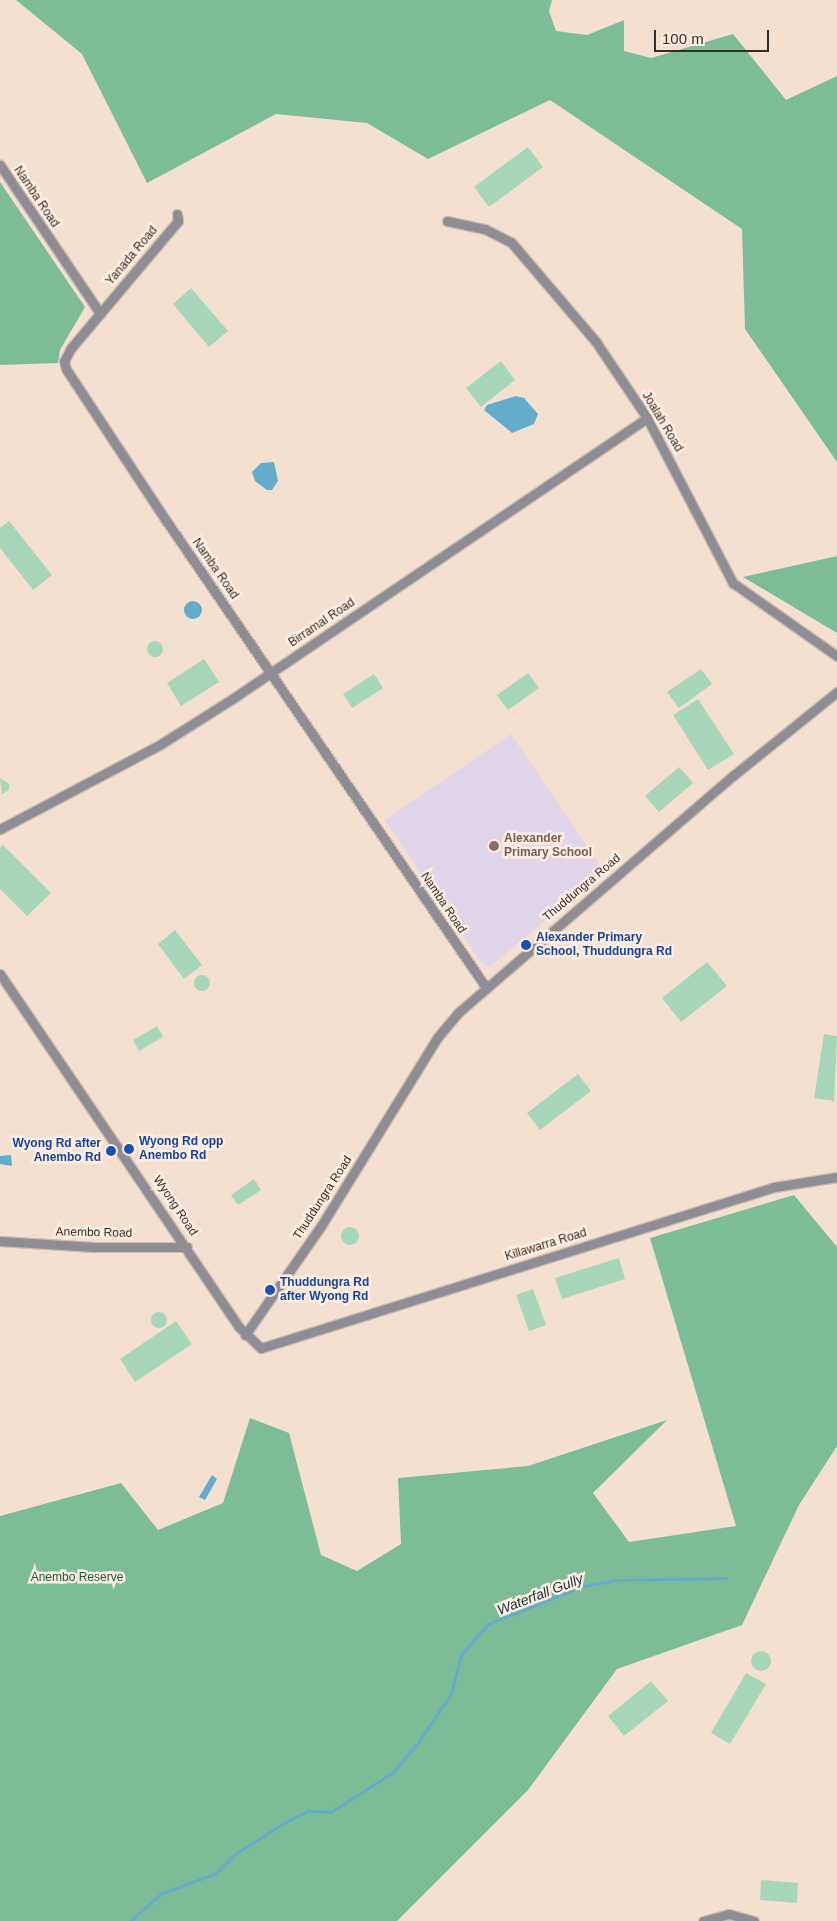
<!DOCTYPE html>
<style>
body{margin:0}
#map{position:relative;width:837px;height:1921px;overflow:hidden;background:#f4e0d1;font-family:Helvetica,sans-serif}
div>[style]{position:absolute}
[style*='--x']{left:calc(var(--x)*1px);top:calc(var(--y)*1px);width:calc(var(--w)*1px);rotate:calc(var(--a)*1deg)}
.education>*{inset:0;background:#e1d5e9}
.green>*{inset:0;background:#a7d5b9}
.round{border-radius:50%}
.forest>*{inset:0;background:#7cbd98}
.water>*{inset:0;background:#64accc}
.stream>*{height:2.5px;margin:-1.25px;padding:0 1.25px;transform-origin:1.25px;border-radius:1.25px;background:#64accc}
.roads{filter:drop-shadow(1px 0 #cebcaf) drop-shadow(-1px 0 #cebcaf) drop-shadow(0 1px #cebcaf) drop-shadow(0 -1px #cebcaf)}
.minor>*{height:9px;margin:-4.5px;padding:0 4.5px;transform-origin:4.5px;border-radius:4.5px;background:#8e8d96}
.dots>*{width:14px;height:14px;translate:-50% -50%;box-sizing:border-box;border:2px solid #feeee2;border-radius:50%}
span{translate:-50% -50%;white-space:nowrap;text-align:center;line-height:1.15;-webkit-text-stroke:5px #feeee2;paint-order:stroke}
.street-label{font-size:12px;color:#352d28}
.education-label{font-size:12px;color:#785e54;font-weight:700}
.left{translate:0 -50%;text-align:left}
.transit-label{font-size:12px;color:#164399;font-weight:700}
.right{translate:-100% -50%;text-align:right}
.park-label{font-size:12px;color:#0f5e3b}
.water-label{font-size:14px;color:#0f323f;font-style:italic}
.scale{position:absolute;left:654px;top:30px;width:115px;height:22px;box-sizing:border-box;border:2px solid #352d28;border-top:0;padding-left:6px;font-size:15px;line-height:18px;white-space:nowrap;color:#352d28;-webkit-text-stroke:4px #feeee2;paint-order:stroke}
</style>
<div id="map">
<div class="education">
<i style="clip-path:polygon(511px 734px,604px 871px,491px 966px,482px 964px,385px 820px)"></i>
</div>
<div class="green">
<i style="clip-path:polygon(528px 147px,543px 167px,489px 207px,474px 187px)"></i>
<i style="clip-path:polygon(191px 288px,228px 331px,209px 347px,173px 304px)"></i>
<i style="clip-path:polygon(501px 361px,515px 380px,481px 407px,466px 388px)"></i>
<i style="clip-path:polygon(9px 521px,52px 575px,33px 590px,0 548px,0 528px)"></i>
<i class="round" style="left:147px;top:641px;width:16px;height:16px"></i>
<i style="clip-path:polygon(204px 659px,219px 682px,181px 706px,167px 683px)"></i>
<i style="clip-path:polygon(701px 669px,712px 684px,679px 708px,667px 692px)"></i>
<i style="clip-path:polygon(528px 673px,539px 688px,508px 710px,497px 695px)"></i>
<i style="clip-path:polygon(374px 674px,383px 688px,352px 708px,343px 694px)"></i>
<i style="clip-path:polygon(698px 699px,734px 754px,708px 770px,673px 715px)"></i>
<i style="clip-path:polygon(679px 767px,693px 783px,659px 812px,645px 796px)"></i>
<i style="clip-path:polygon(0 778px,9px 784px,9px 790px,2px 794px)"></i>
<i style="clip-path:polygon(3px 845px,51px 893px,27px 916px,0 889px,0 848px)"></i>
<i style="clip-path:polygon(175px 930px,202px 965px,184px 979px,158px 944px)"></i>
<i style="clip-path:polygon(707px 962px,727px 986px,681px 1022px,662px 998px)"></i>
<i class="round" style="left:194px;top:975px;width:16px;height:16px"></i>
<i style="clip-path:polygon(157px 1026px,163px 1037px,139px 1051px,133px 1040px)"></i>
<i style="clip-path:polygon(824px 1034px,837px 1036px,834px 1101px,814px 1098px)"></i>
<i style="clip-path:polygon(578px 1074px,591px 1091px,540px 1130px,527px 1113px)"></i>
<i style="clip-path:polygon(254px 1179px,261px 1190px,238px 1205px,231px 1195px)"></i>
<i class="round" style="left:341px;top:1227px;width:18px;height:18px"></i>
<i style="clip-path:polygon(619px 1258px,625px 1279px,562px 1299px,555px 1278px)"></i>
<i style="clip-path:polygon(533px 1289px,546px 1325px,529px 1331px,516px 1295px)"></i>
<i class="round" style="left:151px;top:1312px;width:16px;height:16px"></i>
<i style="clip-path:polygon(176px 1321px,192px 1344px,135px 1382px,120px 1359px)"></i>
<i class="round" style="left:751px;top:1651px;width:20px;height:20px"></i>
<i style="clip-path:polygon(746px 1673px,766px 1684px,730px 1744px,711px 1733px)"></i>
<i style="clip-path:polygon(651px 1681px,668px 1701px,624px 1736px,608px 1716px)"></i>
<i style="clip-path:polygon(761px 1880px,798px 1883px,797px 1903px,760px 1900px)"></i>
</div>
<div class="forest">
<i style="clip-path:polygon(16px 0,552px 0,549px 11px,556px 31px,587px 35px,624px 20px,624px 51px,651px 58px,733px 34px,786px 100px,837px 76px,837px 462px,745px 329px,742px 229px,550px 100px,428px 159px,367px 123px,276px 114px,147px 183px,82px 54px)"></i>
<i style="clip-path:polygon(0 182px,85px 307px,60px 350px,58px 363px,0 365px)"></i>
<i style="clip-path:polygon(837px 555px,837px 633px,743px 577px,837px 556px)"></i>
<i style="clip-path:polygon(794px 1195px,837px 1247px,837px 1446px,799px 1505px,742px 1625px,617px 1669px,528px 1790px,397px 1921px,0 1921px,0 1516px,121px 1483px,158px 1530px,223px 1503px,250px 1418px,289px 1433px,321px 1555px,357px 1571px,401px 1544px,398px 1478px,528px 1466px,667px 1420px,593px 1493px,629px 1542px,736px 1526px,650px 1238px)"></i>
</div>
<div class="water">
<i style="clip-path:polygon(516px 396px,524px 398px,538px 414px,534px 424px,512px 433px,484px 410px,487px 405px)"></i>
<i style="clip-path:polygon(274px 462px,278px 481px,272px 490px,267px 490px,255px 481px,252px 472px,261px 463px)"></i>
<i class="round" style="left:184px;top:601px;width:18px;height:18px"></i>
<i style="clip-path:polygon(11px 1155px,12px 1166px,0 1164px,0 1156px)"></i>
<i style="clip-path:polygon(212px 1475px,217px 1479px,205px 1500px,199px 1497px)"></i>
</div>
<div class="stream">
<i style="--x:130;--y:1921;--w:43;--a:-41.2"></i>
<i style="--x:162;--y:1893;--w:56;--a:-19.7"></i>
<i style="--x:215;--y:1874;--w:28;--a:-45"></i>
<i style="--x:235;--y:1854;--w:60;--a:-32.1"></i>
<i style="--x:286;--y:1822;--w:25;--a:-27"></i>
<i style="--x:308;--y:1811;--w:23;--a:2"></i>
<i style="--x:331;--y:1812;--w:72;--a:-32.6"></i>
<i style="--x:392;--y:1773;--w:40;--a:-49"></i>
<i style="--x:418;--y:1743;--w:59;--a:-56"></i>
<i style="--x:451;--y:1694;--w:40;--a:-75.6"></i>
<i style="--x:461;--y:1655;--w:41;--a:-48.9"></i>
<i style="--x:488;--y:1624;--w:102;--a:-21.8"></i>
<i style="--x:583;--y:1586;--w:34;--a:-10"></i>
<i style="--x:616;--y:1580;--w:110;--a:-1"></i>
</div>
<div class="roads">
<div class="minor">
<i style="--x:0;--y:165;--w:179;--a:56"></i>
<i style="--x:177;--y:214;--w:7;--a:82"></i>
<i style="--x:178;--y:221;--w:166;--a:130.1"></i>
<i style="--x:71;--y:348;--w:15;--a:118"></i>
<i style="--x:64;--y:361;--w:8;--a:76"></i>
<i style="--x:66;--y:369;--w:180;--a:56.6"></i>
<i style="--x:165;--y:519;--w:566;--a:55.58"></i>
<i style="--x:447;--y:221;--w:39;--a:12"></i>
<i style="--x:485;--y:229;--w:29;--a:27"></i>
<i style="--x:511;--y:242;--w:131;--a:49.6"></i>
<i style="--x:596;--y:342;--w:92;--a:56.1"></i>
<i style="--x:647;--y:418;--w:186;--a:62.5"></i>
<i style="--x:733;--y:583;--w:127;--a:35.1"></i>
<i style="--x:0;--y:829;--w:182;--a:-27.8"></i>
<i style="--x:161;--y:744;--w:88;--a:-32.4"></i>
<i style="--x:235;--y:697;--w:498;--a:-34.1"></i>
<i style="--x:0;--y:974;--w:425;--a:55.9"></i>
<i style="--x:238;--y:1326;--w:32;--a:44"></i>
<i style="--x:261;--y:1348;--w:538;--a:-17.42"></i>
<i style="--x:774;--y:1187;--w:64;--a:-9"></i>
<i style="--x:0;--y:1241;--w:94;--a:3.7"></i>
<i style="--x:94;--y:1247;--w:93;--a:0"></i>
<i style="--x:245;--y:1335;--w:133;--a:-55.1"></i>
<i style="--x:321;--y:1226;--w:221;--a:-58.3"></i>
<i style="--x:437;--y:1038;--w:34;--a:-50"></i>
<i style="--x:459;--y:1012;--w:363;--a:-40.8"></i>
<i style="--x:734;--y:775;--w:132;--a:-38.9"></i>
<i style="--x:703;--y:1921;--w:27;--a:-15"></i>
<i style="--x:729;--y:1914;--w:26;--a:16"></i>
</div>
</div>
<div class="dots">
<i style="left:494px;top:846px;background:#8d6e63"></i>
<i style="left:526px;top:945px;background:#1a4fb4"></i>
<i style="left:129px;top:1149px;background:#1a4fb4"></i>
<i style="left:111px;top:1151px;background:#1a4fb4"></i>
<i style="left:270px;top:1290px;background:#1a4fb4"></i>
</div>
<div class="street-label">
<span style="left:36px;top:197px;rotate:56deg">Namba Road</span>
<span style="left:132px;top:256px;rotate:-50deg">Yanada Road</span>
<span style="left:662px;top:422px;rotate:59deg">Joalah Road</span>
<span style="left:215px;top:569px;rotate:55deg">Namba Road</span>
<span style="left:322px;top:623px;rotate:-34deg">Birramal Road</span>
<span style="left:582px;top:888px;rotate:-40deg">Thuddungra Road</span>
<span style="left:443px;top:903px;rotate:56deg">Namba Road</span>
<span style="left:323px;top:1198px;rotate:-57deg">Thuddungra Road</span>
<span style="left:175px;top:1206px;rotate:56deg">Wyong Road</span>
<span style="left:94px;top:1233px;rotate:1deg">Anembo Road</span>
<span style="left:546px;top:1245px;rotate:-17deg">Killawarra Road</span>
</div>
<div class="education-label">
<span class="left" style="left:504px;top:846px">Alexander<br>Primary School</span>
</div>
<div class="transit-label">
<span class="left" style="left:536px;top:945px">Alexander Primary<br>School, Thuddungra Rd</span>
<span class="left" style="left:139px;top:1149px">Wyong Rd opp<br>Anembo Rd</span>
<span class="right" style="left:101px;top:1151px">Wyong Rd after<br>Anembo Rd</span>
<span class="left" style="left:280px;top:1290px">Thuddungra Rd<br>after Wyong Rd</span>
</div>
<div class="park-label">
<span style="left:77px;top:1578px">Anembo Reserve</span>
</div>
<div class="water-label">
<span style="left:540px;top:1594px;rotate:-21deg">Waterfall Gully</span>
</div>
<div class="scale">100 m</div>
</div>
